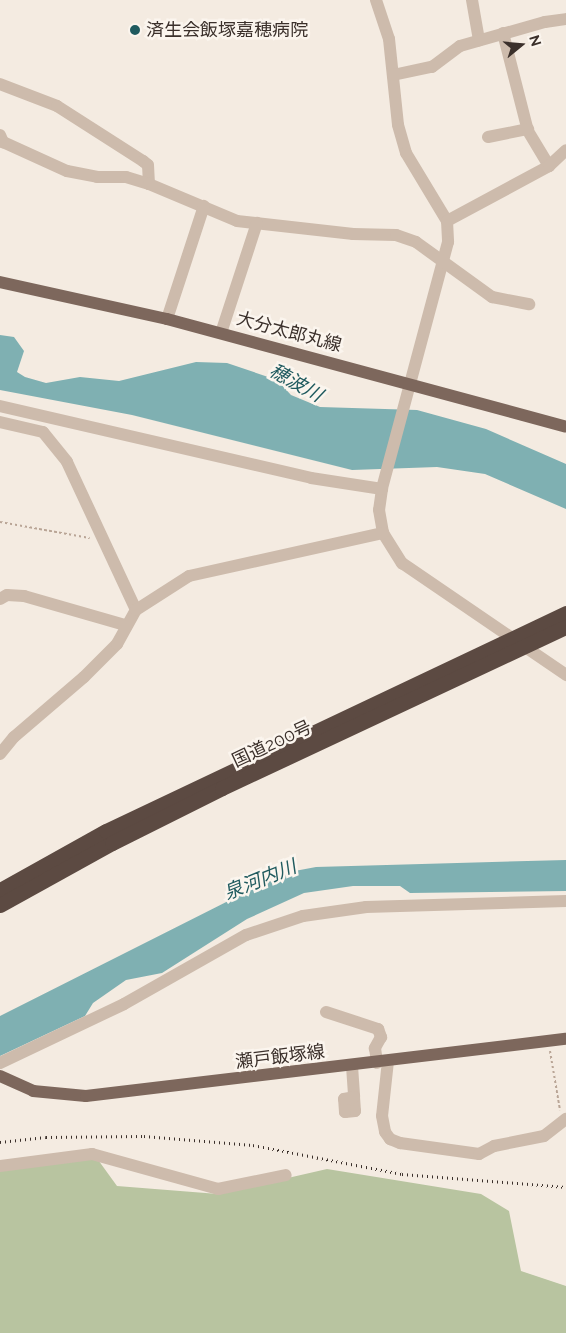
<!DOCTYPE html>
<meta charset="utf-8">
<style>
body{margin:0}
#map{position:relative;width:566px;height:1333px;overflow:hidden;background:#f4ebe1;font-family:Raleway,"Noto Sans JP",sans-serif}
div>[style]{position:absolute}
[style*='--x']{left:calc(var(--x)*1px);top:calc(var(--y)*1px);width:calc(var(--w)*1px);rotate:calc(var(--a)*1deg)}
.green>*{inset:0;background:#b8c4a0}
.water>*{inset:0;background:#7fb0b2}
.path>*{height:2px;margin-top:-1px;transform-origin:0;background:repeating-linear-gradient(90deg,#b9a596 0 2.5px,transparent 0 5px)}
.minor>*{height:12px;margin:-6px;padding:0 6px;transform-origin:6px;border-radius:6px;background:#cdbbac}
.major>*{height:12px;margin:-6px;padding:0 6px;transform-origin:6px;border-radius:6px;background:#7d675c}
.highway>*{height:15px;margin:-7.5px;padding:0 7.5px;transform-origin:7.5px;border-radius:7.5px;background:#5c4a42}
.rail>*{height:3px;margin-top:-1.5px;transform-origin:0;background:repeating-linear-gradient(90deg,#3b302b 0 1px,transparent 0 5px)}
.dots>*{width:14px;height:14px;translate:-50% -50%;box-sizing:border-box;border:2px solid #fbf5ee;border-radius:50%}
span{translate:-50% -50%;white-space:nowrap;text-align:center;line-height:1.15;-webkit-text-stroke:5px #fbf5ee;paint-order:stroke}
.poi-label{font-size:18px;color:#3b302b}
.left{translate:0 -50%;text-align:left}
.street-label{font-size:18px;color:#3b302b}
.water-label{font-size:19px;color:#1f5a5e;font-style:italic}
.north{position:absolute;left:496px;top:20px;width:50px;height:50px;-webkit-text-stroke:4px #fbf5ee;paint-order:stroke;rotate:73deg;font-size:14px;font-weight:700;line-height:20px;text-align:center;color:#3b302b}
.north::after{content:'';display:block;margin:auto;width:18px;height:22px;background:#3b302b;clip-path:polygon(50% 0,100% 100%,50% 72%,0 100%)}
</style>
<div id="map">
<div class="green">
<i style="clip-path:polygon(96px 1157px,117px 1186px,218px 1194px,327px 1169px,481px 1194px,509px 1211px,521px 1271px,566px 1286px,566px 1333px,0 1333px,0 1169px)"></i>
</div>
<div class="water">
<i style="clip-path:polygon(0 335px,14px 337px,24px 351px,17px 372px,25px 377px,46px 383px,80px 377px,119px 381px,196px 362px,227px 363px,277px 380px,291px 395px,320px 407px,417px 410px,486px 429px,566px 464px,566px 509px,485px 474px,437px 467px,352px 470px,132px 415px,0 390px)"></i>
<i style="clip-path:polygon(566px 860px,566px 891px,410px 893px,400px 886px,353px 886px,304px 893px,247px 919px,162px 973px,126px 980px,93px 1003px,85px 1016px,0 1056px,0 1016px,284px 873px,316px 867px)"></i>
</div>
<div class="path">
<i style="--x:0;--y:522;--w:91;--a:10.1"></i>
<i style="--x:550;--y:1051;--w:60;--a:80.4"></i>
</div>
<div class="minor">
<i style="--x:376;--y:0;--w:41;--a:71.6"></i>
<i style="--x:389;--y:39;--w:86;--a:84"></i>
<i style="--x:398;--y:125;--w:29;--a:74"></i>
<i style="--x:406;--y:153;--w:79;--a:58.9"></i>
<i style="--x:447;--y:221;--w:21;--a:87"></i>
<i style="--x:448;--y:242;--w:256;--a:105"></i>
<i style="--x:382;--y:489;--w:21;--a:98"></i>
<i style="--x:379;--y:510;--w:23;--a:80"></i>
<i style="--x:383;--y:533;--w:36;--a:58"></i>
<i style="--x:402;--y:563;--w:199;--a:34.3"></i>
<i style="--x:472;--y:0;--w:41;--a:80.1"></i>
<i style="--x:503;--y:33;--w:101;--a:75.7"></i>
<i style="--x:528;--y:131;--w:41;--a:59"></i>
<i style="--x:393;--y:75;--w:40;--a:-12"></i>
<i style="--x:432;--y:67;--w:35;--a:-37"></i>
<i style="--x:460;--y:46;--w:88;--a:-15.8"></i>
<i style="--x:545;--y:22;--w:21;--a:-8"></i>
<i style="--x:0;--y:84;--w:61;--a:21.1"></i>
<i style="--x:57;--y:106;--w:102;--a:32.6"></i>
<i style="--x:143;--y:161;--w:6;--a:39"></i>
<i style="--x:148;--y:165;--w:19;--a:87"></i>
<i style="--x:0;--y:135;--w:8;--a:67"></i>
<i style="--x:3;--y:142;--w:70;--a:24.4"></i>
<i style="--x:67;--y:171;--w:31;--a:11"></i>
<i style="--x:97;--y:177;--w:29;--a:0"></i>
<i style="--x:126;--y:177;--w:24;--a:17"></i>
<i style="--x:149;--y:184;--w:95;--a:22.8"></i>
<i style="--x:237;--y:221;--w:117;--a:6.4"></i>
<i style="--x:353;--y:234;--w:43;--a:1.3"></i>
<i style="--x:396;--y:235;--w:21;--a:19"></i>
<i style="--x:416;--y:242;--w:94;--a:35.9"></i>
<i style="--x:492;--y:297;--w:38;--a:11"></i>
<i style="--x:488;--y:137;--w:41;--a:-11.3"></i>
<i style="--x:447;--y:221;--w:116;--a:-28.3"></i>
<i style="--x:549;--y:166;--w:23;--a:-43"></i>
<i style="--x:167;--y:319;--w:119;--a:-71.9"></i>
<i style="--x:221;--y:333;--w:116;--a:-71.9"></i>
<i style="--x:0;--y:406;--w:319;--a:13"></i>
<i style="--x:311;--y:478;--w:72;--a:8.8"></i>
<i style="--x:0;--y:422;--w:44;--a:13.1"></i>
<i style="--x:43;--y:432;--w:38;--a:51"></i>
<i style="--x:67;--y:462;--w:163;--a:65"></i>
<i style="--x:0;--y:599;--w:8;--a:-30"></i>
<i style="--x:7;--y:595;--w:17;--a:3"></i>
<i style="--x:24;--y:596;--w:105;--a:16"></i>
<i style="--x:0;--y:754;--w:22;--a:-51"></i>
<i style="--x:14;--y:737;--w:92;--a:-40.6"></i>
<i style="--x:84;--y:677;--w:47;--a:-45"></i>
<i style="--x:117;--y:644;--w:39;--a:-61"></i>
<i style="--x:136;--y:610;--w:63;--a:-32.7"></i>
<i style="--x:189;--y:576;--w:199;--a:-12.5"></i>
<i style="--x:326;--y:1012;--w:55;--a:18.1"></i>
<i style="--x:378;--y:1029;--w:9;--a:69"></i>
<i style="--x:381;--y:1037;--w:13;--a:119"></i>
<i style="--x:375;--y:1048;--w:15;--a:82"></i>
<i style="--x:388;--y:1061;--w:55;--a:96.2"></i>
<i style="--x:382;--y:1116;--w:16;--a:79"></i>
<i style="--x:385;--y:1132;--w:9;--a:54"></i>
<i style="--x:390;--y:1139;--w:11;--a:22"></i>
<i style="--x:400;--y:1143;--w:80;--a:7.9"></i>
<i style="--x:479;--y:1154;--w:17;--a:-28"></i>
<i style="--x:494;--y:1146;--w:51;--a:-11.3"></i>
<i style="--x:544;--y:1136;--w:28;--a:-38"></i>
<i style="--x:0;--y:1063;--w:137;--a:-25.4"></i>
<i style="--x:124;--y:1004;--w:140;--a:-29.5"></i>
<i style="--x:246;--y:935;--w:60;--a:-18.4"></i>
<i style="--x:303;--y:916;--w:64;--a:-8.1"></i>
<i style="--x:366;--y:907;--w:200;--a:-1.7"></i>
<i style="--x:352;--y:1066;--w:31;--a:86"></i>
<i style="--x:354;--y:1097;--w:14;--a:86"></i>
<i style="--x:355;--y:1111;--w:10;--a:174"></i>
<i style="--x:345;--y:1112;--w:13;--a:-94"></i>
<i style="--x:344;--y:1099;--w:10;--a:-11"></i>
<i style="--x:0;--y:1166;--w:93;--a:-7.4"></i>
<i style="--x:92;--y:1154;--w:131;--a:15.5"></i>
<i style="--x:218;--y:1189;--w:69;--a:-11.6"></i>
</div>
<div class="major">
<i style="--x:0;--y:282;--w:171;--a:12.5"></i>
<i style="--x:167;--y:319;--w:413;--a:15.1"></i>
<i style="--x:0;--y:1076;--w:36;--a:24"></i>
<i style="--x:33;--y:1091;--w:53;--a:5.4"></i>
<i style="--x:86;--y:1096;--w:483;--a:-6.8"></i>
</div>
<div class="highway">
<i style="--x:0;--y:890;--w:121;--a:-29.1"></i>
<i style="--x:106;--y:831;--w:509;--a:-25.36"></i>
<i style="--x:0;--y:905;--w:128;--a:-29"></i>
<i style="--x:112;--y:843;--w:123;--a:-26.6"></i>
<i style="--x:222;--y:788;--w:380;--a:-25.1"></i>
</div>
<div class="rail">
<i style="--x:0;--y:1142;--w:46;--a:-6.2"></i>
<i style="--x:46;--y:1137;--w:98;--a:-0.6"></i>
<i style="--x:144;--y:1136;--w:109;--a:4.7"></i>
<i style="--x:253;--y:1145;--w:152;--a:11"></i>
<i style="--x:402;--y:1174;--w:165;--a:4.5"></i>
</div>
<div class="dots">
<i style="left:135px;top:30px;background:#1f5a5e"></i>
</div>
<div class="poi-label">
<span class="left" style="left:146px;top:30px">済生会飯塚嘉穂病院</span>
</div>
<div class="street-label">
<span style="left:289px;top:332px;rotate:15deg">大分太郎丸線</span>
<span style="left:272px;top:744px;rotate:-25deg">国道200号</span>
<span style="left:280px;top:1057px;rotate:-7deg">瀬戸飯塚線</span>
</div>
<div class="water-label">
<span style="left:296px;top:383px;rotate:29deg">穂波川</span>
<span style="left:260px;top:880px;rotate:-22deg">泉河内川</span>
</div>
<div class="north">N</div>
</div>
